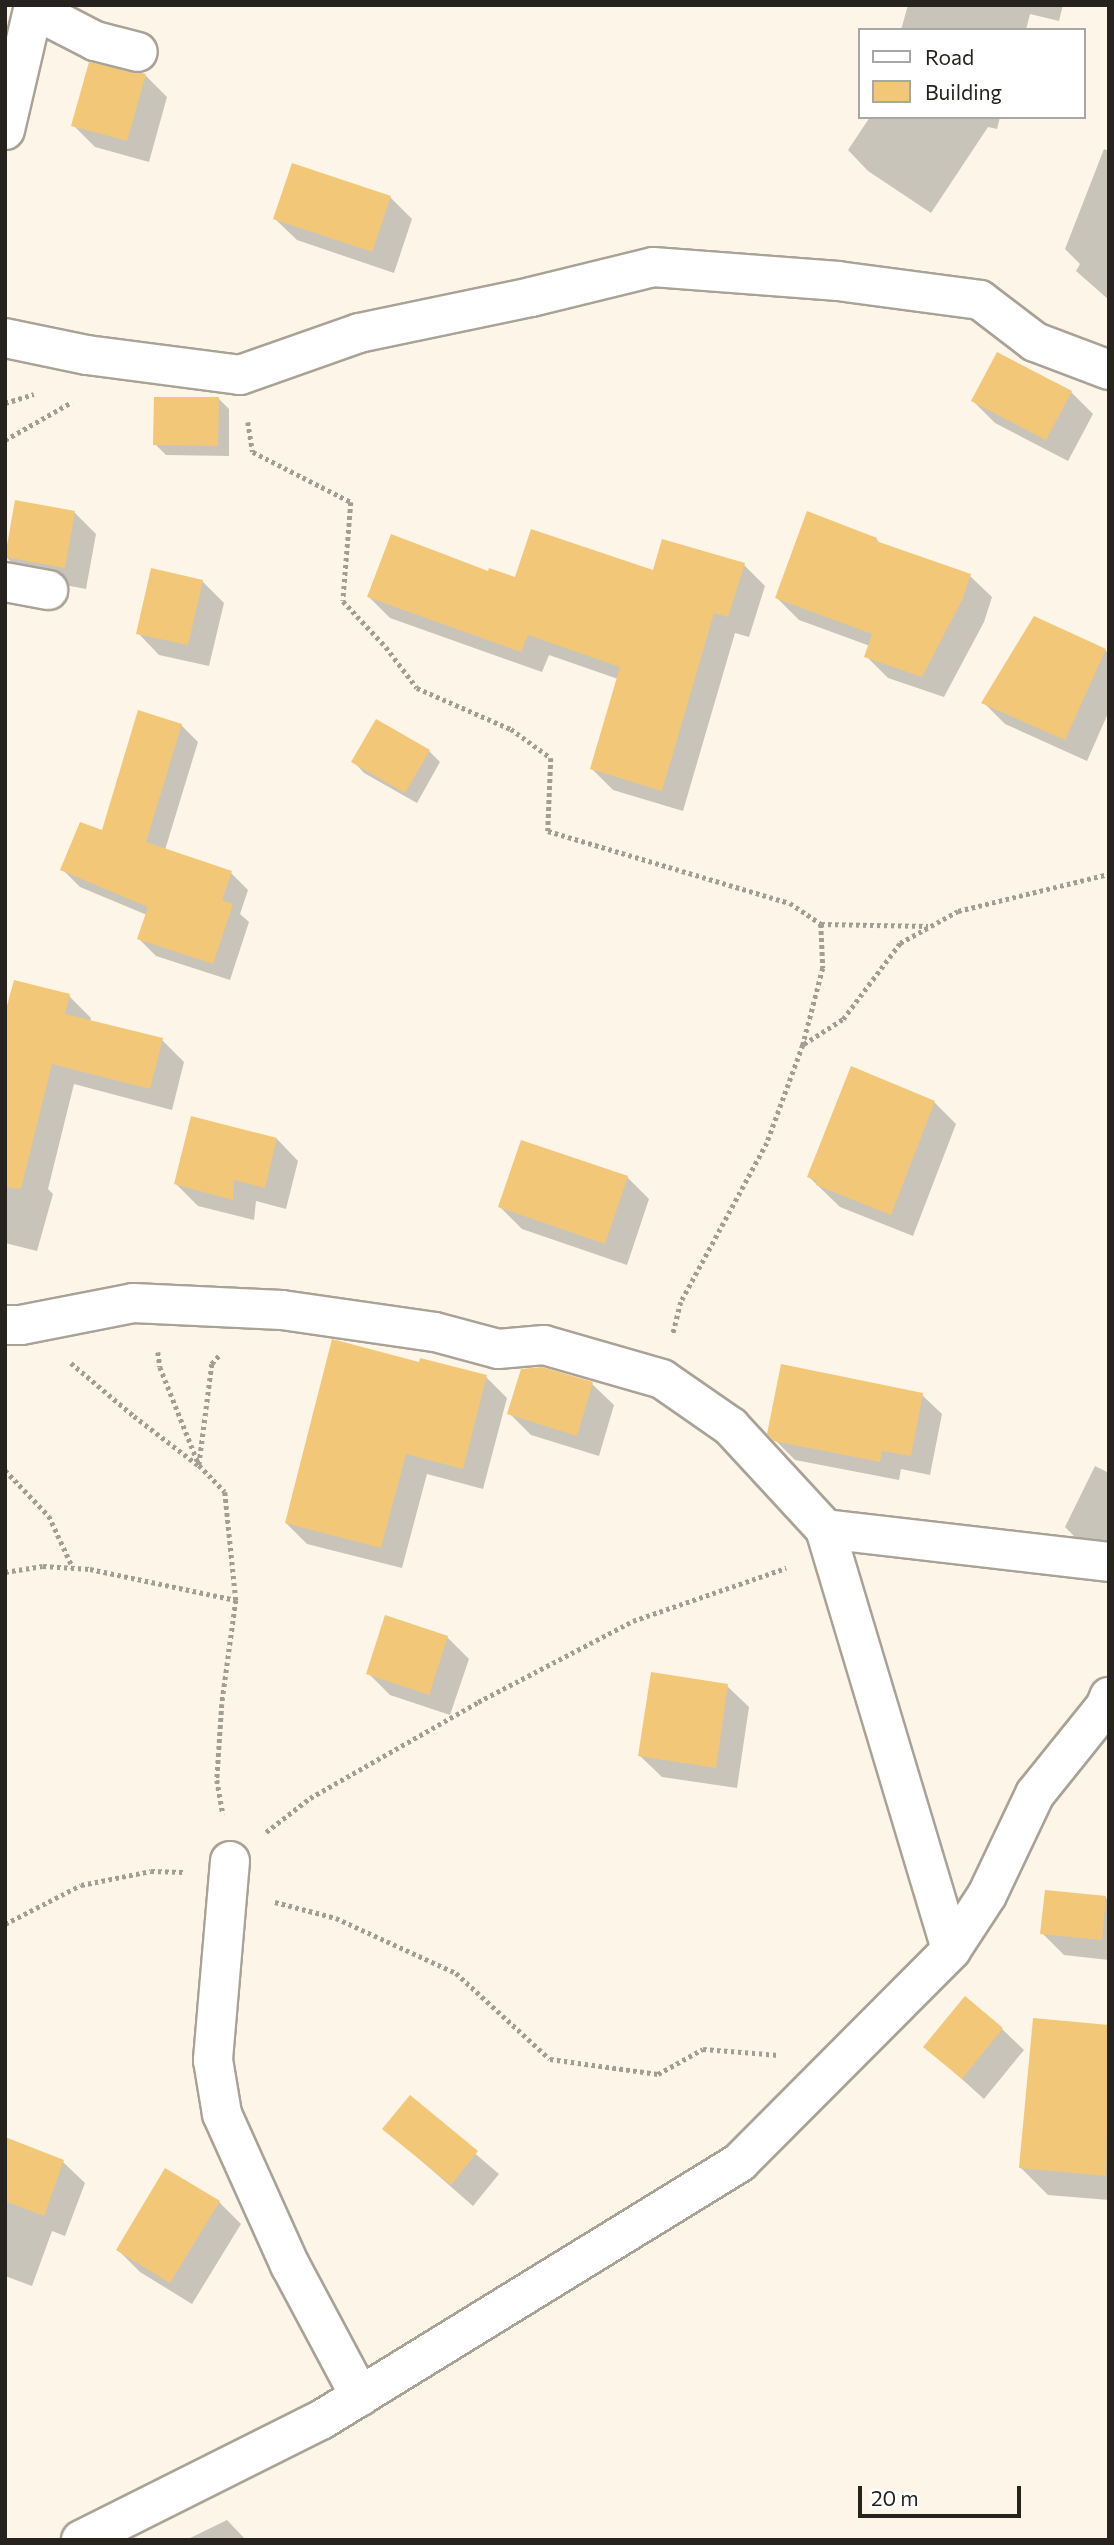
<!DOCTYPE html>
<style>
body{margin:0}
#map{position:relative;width:1114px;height:2545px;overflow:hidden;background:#fcf5e8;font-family:Commissioner,sans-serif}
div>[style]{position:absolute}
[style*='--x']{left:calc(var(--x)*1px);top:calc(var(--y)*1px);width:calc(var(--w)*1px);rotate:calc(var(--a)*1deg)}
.shadow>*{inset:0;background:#0003}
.building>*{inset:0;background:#f2c778}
.path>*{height:4.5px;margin-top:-2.25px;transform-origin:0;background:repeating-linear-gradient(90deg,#a39e94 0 3.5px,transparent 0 7px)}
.roads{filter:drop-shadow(2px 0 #a9a296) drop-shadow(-2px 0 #a9a296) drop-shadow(0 2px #a9a296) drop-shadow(0 -2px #a9a296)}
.minor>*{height:38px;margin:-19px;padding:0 19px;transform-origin:19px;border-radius:19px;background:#fff}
span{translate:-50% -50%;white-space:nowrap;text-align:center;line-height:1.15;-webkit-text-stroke:7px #fff;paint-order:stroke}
.frame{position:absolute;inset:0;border:7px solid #26231e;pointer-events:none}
.legend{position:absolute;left:858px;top:28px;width:228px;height:91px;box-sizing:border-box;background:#fff;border:2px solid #a8a7a5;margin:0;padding:9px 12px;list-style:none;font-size:21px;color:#26231e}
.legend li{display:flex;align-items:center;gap:14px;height:35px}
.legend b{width:35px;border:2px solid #a8a7a5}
.scale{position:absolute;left:858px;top:2486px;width:163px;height:32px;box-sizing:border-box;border:4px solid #26231e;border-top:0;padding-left:9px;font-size:21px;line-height:24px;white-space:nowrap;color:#26231e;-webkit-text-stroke:5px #fff;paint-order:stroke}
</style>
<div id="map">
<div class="shadow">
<i style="clip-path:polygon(908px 5px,1063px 5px,1059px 21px,1030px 14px,1026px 30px,901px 30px)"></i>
<i style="clip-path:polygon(145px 75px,167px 97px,149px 162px,95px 147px,73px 125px)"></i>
<i style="clip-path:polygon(870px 117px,1000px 117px,997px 129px,988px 127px,931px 213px,868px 171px,848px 150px)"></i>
<i style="clip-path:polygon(1104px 149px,1109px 151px,1109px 300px,1076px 271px,1080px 264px,1065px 249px)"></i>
<i style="clip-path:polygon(390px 197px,412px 219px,394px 273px,297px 240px,275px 219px)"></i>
<i style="clip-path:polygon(1071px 392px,1093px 414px,1068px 461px,995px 423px,973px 401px)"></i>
<i style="clip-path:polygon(218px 398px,229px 409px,229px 456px,166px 455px,155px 444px)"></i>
<i style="clip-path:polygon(74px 512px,96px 534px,86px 589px,28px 578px,6px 557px)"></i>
<i style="clip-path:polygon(876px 539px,882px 545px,970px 576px,992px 597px,984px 622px,944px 697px,888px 678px,866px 656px,870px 646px,799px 620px,777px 598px)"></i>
<i style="clip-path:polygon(744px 565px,765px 586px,749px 637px,735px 633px,683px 811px,613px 790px,592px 769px,618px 679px,549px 655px,542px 672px,390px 618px,369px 597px,489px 573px,516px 579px)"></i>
<i style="clip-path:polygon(202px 581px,224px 603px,209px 666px,159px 655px,138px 633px)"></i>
<i style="clip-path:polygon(1105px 650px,1109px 654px,1109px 711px,1087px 761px,1005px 724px,983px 702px)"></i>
<i style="clip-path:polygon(181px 725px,198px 742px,165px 850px,231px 873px,248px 890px,240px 914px,249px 922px,230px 980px,156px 956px,139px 939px,147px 915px,80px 887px,63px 870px,103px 833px)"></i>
<i style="clip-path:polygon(429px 751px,440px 762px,417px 803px,364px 773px,354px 762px)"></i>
<i style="clip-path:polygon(69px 996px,91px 1018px,90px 1022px,162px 1040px,184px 1062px,172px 1110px,74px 1084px,48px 1189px,53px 1194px,37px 1251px,5px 1243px,5px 1021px)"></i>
<i style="clip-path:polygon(934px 1102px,956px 1124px,913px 1236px,840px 1207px,809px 1177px)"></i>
<i style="clip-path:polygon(277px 1139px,298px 1161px,286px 1209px,256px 1201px,254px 1220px,198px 1206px,176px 1184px)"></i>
<i style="clip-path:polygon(627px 1177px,649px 1199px,627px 1265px,522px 1229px,500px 1207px)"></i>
<i style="clip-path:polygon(420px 1364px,486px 1377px,507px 1398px,483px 1489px,427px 1474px,402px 1568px,307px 1544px,286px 1523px)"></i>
<i style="clip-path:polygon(592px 1384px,614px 1405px,599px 1456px,531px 1435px,509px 1413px)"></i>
<i style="clip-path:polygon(922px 1395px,942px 1414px,930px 1475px,901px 1469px,899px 1480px,795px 1460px,769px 1434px)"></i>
<i style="clip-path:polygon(1095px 1466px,1109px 1473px,1109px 1558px,1087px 1549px,1065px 1527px)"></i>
<i style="clip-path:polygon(447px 1637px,469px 1659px,450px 1715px,390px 1695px,368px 1673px)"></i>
<i style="clip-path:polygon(727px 1686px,749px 1707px,737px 1788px,662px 1777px,640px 1756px)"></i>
<i style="clip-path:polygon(1105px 1897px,1109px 1901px,1109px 1960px,1064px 1955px,1042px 1933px)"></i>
<i style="clip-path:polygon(1109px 2027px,1109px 2200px,1048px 2195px,1020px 2167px)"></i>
<i style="clip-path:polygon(1002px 2029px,1024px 2050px,984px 2099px,926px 2047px)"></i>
<i style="clip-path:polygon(410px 2098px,499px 2174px,473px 2206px,385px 2129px)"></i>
<i style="clip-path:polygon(5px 2140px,63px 2162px,85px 2183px,65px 2236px,52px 2231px,32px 2286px,5px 2276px)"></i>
<i style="clip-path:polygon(219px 2202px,241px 2224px,192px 2304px,140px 2272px,118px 2250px)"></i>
<i style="clip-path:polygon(227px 2520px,246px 2540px,186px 2540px)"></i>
</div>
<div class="building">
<i style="clip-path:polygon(89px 62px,146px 74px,127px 141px,71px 126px)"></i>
<i style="clip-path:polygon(292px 163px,391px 196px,372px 252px,273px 219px)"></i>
<i style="clip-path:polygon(997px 352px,1072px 391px,1046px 440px,971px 401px)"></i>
<i style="clip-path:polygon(154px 397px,219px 397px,218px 446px,153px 445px)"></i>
<i style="clip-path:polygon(15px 500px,75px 511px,65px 568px,5px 557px)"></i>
<i style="clip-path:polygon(807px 511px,877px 538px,876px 541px,971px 574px,962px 600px,922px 677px,864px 657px,872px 634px,775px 598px)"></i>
<i style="clip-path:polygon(531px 529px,653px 570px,662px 539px,745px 563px,728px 617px,714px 613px,662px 791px,590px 769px,620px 667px,528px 635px,521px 652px,367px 597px,391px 534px,488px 571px,489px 568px,515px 577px)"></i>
<i style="clip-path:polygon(151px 568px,203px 580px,188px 645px,136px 634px)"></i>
<i style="clip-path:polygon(1034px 616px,1106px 649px,1065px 740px,981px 703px)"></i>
<i style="clip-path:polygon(138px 710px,182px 724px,146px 842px,232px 871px,222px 900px,233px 904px,213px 964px,137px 939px,148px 907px,60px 870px,80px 822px,102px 830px)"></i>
<i style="clip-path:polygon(376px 719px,430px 750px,405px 793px,351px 762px)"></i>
<i style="clip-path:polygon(14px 980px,70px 994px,65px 1014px,163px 1038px,150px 1089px,52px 1064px,21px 1189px,5px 1187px,5px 1013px)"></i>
<i style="clip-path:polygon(851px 1066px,935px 1101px,891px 1215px,816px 1185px,817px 1181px,807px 1177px)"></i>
<i style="clip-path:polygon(191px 1116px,277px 1138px,265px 1188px,234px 1180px,233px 1200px,174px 1184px)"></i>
<i style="clip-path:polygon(521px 1140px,628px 1176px,605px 1244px,498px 1207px)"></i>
<i style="clip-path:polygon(332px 1339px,419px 1362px,420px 1358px,487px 1375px,463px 1469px,406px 1454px,381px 1548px,285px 1523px)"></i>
<i style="clip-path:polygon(781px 1364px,923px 1393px,911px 1456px,882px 1451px,880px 1462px,774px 1441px,767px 1434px)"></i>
<i style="clip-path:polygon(542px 1367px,593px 1382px,577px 1436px,507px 1414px,521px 1369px)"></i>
<i style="clip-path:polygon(385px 1615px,448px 1636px,429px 1695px,366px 1674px)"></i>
<i style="clip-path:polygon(651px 1672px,728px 1684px,716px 1768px,638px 1756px)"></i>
<i style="clip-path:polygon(1045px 1890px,1106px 1896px,1102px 1940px,1040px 1934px)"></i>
<i style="clip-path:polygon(965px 1996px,1003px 2028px,962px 2079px,923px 2047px)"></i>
<i style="clip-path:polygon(1033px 2018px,1109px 2025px,1106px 2176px,1019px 2168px)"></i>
<i style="clip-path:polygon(410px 2095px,478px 2151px,451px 2185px,382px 2129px)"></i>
<i style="clip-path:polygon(5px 2137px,64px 2160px,44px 2216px,5px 2201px)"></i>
<i style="clip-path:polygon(165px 2168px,220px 2201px,170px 2283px,116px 2250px)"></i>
</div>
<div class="path">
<i style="--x:5;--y:403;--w:30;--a:-17"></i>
<i style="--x:248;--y:422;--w:30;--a:81"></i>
<i style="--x:253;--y:452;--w:110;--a:27"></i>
<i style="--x:351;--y:502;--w:99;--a:94.6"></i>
<i style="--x:343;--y:601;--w:63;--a:46.9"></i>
<i style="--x:386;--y:647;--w:51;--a:52.9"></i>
<i style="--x:417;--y:688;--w:103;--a:23.6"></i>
<i style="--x:511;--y:729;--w:49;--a:35.9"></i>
<i style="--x:551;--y:758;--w:73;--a:92.4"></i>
<i style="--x:548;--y:831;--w:252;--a:16.6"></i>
<i style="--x:790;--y:903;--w:37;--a:34"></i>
<i style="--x:821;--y:924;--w:44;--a:87.4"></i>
<i style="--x:823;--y:968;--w:80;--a:104.6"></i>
<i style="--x:803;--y:1045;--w:104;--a:110.2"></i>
<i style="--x:767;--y:1143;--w:181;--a:118.4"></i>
<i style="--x:681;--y:1302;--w:33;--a:104"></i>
<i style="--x:5;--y:440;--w:77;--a:-29.6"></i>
<i style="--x:821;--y:924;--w:107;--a:1.1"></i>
<i style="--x:804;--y:1044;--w:46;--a:-32.7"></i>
<i style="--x:843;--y:1019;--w:95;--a:-53.1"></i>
<i style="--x:900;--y:943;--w:66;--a:-28.9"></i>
<i style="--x:958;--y:911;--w:155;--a:-13.8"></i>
<i style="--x:158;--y:1352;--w:15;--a:82"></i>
<i style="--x:160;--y:1367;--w:105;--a:68.3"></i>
<i style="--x:219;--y:1356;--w:11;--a:131"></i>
<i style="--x:212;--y:1364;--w:102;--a:97.3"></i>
<i style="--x:199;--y:1465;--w:37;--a:46"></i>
<i style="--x:225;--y:1492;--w:109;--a:84.2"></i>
<i style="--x:71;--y:1363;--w:82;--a:40.1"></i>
<i style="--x:134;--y:1416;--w:81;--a:37.4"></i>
<i style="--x:5;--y:1470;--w:64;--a:46.3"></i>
<i style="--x:49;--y:1516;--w:57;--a:65.2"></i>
<i style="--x:5;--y:1572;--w:38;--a:-9"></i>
<i style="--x:43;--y:1566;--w:47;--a:3.7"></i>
<i style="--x:90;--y:1569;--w:149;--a:12"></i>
<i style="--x:236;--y:1600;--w:105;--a:97.7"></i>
<i style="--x:222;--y:1704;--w:76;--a:93.8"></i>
<i style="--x:217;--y:1780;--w:35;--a:80"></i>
<i style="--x:266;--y:1832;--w:56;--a:-37.7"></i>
<i style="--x:310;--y:1798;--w:193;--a:-29.7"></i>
<i style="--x:478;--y:1702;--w:175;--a:-27.6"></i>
<i style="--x:633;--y:1621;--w:162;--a:-19.1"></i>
<i style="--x:275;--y:1902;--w:63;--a:14.7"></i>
<i style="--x:336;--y:1918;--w:132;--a:24.6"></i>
<i style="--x:456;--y:1973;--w:127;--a:42.5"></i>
<i style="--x:550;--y:2059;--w:109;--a:7.9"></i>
<i style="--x:658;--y:2074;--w:51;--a:-29.1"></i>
<i style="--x:703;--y:2049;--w:76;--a:4.5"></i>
<i style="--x:5;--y:1924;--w:85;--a:-27.2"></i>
<i style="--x:81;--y:1885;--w:71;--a:-11.3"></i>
<i style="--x:151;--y:1871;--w:32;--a:2"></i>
</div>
<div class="roads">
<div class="minor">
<i style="--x:33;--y:9;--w:70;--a:27.3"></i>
<i style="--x:95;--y:41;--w:44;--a:14.3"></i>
<i style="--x:5;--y:130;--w:128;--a:-76.9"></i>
<i style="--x:5;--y:338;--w:84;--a:11.7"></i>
<i style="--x:87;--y:355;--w:154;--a:7.4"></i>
<i style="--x:240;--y:375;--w:126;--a:-19.4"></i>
<i style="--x:359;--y:333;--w:176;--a:-11.8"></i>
<i style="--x:531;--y:297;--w:126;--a:-13.8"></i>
<i style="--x:653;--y:267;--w:186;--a:4.3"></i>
<i style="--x:838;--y:281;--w:143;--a:7.6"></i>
<i style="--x:980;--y:300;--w:69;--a:37.4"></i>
<i style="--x:1035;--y:342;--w:79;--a:20.7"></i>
<i style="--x:5;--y:582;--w:44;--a:10.5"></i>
<i style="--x:5;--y:1325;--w:16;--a:0"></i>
<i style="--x:21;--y:1325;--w:114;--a:-11.1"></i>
<i style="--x:133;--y:1303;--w:149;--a:2.7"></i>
<i style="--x:282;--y:1310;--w:155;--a:8.2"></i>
<i style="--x:435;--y:1332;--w:65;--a:15.1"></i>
<i style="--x:498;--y:1349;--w:46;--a:-5"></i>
<i style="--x:544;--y:1345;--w:123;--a:16.1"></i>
<i style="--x:662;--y:1379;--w:84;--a:34.8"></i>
<i style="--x:731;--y:1427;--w:139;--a:47.3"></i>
<i style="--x:825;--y:1529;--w:439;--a:73.3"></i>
<i style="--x:825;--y:1529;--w:286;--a:6.6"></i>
<i style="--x:230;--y:1861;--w:200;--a:94.9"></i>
<i style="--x:213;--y:2060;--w:55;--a:80.5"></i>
<i style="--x:222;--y:2114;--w:166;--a:65.8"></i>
<i style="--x:290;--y:2265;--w:149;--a:61.9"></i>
<i style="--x:81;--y:2540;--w:268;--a:-26.6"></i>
<i style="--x:321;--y:2420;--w:492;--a:-31.6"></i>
<i style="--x:740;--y:2162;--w:299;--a:-45.1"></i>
<i style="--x:951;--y:1950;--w:66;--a:-56.8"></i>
<i style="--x:987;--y:1895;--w:112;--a:-64.6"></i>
<i style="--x:1035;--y:1794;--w:112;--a:-51.2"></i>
<i style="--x:1105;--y:1707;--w:11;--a:-68"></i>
</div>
</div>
<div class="frame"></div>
<ul class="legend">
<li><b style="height:9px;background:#fff"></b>Road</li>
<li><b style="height:19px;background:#f2c778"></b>Building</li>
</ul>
<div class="scale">20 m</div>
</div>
